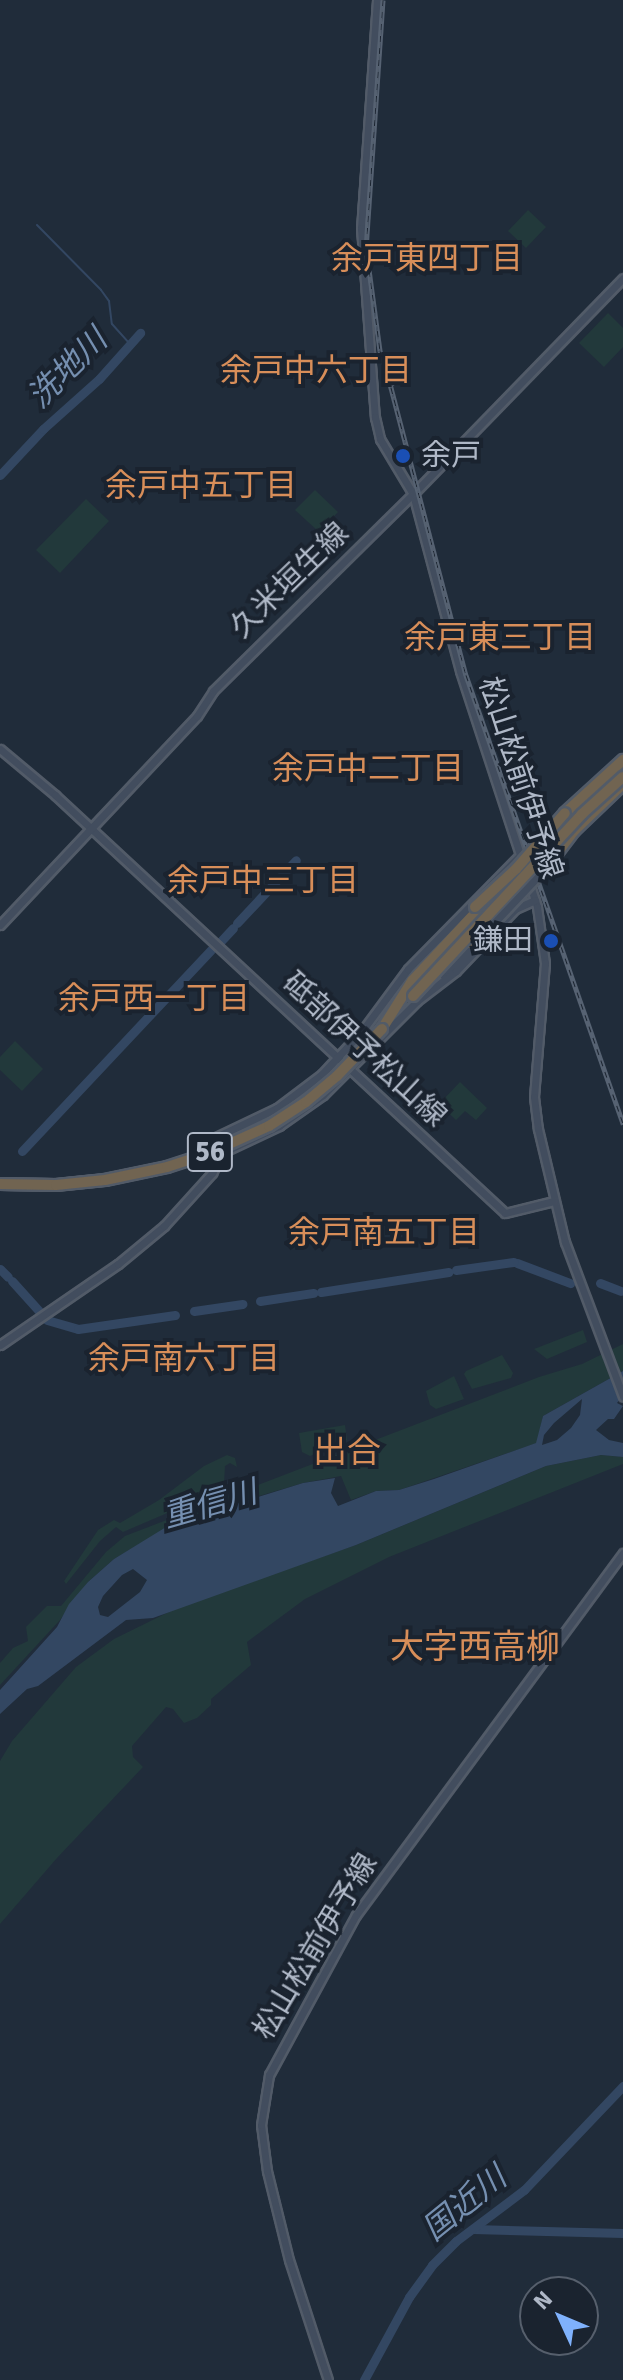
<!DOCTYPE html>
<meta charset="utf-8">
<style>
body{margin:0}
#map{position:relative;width:623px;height:2380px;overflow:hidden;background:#202c3a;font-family:Signika,"Noto Sans JP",sans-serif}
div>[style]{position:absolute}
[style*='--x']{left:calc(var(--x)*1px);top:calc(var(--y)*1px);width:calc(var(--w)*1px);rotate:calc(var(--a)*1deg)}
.green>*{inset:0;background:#22393b}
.water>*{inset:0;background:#334762}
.stream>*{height:2px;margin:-1px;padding:0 1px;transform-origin:1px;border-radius:1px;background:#334762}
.river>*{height:9px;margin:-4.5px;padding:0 4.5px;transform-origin:4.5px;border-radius:4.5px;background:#334762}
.roads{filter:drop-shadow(2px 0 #525b68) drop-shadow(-2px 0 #525b68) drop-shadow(0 2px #525b68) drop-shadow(0 -2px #525b68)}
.secondary>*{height:7px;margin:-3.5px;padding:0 3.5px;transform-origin:3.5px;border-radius:3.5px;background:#424d5e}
.highway>*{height:10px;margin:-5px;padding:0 5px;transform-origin:5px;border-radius:5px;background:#716451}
.rail>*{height:5px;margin-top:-2.5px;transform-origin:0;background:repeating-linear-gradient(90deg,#1a232f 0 6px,#566272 0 12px);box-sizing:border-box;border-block:2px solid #566272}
.bridges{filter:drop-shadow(2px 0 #525b68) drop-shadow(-2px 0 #525b68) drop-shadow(0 2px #525b68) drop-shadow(0 -2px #525b68)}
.secondary-bridge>*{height:7px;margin:-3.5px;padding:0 3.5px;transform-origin:3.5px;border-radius:3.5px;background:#424d5e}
.highway-bridge>*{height:10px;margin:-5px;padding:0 5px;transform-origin:5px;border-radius:5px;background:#716451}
.dots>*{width:22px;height:22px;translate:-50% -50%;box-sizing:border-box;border:4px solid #1a232f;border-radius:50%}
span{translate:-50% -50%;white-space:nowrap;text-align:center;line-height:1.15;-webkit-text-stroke:8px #1a232f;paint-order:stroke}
.shield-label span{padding:2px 6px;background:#1a232f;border:2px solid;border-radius:6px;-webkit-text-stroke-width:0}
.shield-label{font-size:28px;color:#afb8c7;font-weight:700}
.poi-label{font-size:30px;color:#afb8c7}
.left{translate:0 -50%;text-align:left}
.right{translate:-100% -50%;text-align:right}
.street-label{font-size:30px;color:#afb8c7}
.neighbourhood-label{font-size:32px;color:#d88e59}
.water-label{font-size:32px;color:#758fb0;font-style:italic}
.quarter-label{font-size:34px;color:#d88e59}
.north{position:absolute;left:519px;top:2276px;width:80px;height:80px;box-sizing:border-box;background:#1a232f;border:2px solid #565f6c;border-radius:50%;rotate:314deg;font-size:22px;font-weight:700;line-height:32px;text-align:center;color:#afb8c7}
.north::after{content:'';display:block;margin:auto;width:28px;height:36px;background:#7fb1fc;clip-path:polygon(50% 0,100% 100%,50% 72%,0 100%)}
</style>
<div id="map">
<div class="green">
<i style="clip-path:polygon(528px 210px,546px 227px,526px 248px,508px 231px)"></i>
<i style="clip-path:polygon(608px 313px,623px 328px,623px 347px,604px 367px,579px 343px)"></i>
<i style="clip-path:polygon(315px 490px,338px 512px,319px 532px,295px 510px)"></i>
<i style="clip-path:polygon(86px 499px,109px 521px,60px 573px,36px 550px)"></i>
<i style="clip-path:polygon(15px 1041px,43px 1069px,22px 1091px,0 1070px,0 1057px)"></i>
<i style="clip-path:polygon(460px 1082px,487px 1108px,476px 1120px,465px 1111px,456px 1120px,439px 1104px)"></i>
<i style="clip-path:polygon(583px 1330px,587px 1342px,547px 1359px,534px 1349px)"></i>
<i style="clip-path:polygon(623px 1344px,623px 1371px,543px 1416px,537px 1443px,399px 1490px,376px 1491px,351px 1500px,341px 1476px,303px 1483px,195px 1515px,143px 1542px,114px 1559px,88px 1582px,60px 1620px,0 1685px,0 1663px,13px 1648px,28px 1641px,26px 1627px,47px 1606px,61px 1606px,106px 1552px,125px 1536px,539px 1377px,582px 1364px)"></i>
<i style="clip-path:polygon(502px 1355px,513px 1373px,511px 1378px,472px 1389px,464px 1374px,466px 1371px)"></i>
<i style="clip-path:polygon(454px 1376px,464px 1399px,436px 1409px,430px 1405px,426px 1391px)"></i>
<i style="clip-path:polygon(345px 1425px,347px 1440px,342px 1443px,310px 1456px,302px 1452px,299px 1433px)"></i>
<i style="clip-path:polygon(227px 1455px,235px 1458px,237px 1467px,230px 1463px,225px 1466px,224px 1484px,214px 1493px,123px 1532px,116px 1527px,100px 1541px,66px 1584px,64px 1581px,98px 1530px,114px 1520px,120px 1523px,159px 1500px,204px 1466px)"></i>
<i style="clip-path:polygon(601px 1455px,623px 1457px,623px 1464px,389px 1557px,305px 1599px,247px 1642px,251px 1665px,211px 1699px,211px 1705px,197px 1718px,184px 1723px,173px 1709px,166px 1707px,132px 1746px,133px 1757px,143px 1767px,57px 1858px,0 1924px,0 1761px,12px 1741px,76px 1667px,114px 1639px,183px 1605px,356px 1545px,546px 1466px)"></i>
</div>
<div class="water">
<i style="clip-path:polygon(evenodd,623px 1371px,623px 1395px,617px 1403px,623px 1406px,614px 1419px,608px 1419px,596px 1430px,609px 1440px,623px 1443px,623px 1457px,601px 1455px,546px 1466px,356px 1545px,153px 1618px,126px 1620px,38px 1686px,27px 1689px,0 1714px,0 1690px,57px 1627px,69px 1604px,88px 1582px,114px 1559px,171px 1524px,303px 1483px,335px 1478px,331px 1493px,338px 1506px,376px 1491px,399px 1490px,434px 1479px,536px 1443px,543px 1416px,623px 1371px,582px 1399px,580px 1415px,571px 1428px,557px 1440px,542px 1445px,544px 1435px,554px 1423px,582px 1399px,623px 1371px,133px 1569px,147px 1580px,140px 1592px,108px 1617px,100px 1615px,98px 1607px,103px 1596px,122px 1575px,133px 1569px)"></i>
</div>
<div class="stream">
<i style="--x:37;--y:225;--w:91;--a:45.4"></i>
<i style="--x:101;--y:290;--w:14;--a:54"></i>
<i style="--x:109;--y:301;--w:23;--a:83"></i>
<i style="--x:112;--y:324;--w:28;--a:48"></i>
</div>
<div class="river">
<i style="--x:0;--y:475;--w:63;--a:-46.9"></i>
<i style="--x:43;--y:429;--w:75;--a:-41.8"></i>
<i style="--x:99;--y:379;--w:62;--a:-48.3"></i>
<i style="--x:237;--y:923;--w:86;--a:-46.9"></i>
<i style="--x:220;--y:942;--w:19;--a:-47"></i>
<i style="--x:22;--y:1151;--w:276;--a:-46.8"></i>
<i style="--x:517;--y:1263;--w:57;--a:20.7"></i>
<i style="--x:0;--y:1269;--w:11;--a:45"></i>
<i style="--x:456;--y:1270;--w:58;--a:-8"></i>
<i style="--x:12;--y:1281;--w:42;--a:47.9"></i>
<i style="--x:600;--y:1283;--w:22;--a:21"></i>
<i style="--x:321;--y:1292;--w:129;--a:-8.9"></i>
<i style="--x:260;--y:1301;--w:54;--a:-8.6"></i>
<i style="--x:194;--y:1311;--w:49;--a:-8.3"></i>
<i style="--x:47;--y:1320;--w:32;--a:16"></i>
<i style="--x:78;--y:1329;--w:98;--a:-8.2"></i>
<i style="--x:473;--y:2229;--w:150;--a:1.5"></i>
<i style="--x:364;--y:2380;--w:94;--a:-61.5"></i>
<i style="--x:409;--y:2297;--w:39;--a:-54"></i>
<i style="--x:432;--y:2265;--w:34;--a:-45"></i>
<i style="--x:456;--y:2241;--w:85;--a:-36.9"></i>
<i style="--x:524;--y:2190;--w:144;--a:-46.4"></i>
</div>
<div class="roads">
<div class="secondary">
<i style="--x:377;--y:0;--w:229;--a:94"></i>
<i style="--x:361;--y:228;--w:190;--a:85.8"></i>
<i style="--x:375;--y:417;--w:23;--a:77"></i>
<i style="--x:380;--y:439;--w:64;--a:59"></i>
<i style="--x:413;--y:494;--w:183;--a:75.1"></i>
<i style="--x:460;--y:671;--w:248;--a:71.9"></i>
<i style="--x:537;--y:907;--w:57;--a:81.9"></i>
<i style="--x:545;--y:963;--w:134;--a:94.7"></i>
<i style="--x:534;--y:1097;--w:32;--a:83"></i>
<i style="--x:538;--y:1129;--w:116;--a:76.6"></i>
<i style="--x:565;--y:1242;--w:165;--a:69.4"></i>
<i style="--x:0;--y:749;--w:72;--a:39.9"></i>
<i style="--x:55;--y:795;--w:614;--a:42.89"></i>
<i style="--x:505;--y:1213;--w:50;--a:-13.8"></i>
<i style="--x:0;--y:925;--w:287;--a:-46.7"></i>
<i style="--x:197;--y:716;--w:30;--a:-57"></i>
<i style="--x:213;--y:691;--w:281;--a:-44.6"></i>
<i style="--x:413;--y:494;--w:301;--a:-45.8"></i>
<i style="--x:444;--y:976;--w:47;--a:-45.9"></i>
<i style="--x:215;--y:1156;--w:71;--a:-25.1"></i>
<i style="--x:279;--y:1126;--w:54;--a:-35.2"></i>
<i style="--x:323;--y:1095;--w:133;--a:-45"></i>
<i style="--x:417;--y:1001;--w:49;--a:-37.6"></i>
<i style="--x:456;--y:971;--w:86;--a:-46.4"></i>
<i style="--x:515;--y:909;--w:22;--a:-24"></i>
<i style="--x:0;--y:1345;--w:143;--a:-34.5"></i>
<i style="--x:118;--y:1264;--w:60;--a:-39.6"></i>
<i style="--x:164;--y:1226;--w:72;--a:-47.8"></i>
<i style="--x:212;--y:1173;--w:7;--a:-63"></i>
<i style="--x:215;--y:1167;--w:28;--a:-96"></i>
<i style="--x:212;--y:1139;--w:72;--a:-25.5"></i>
<i style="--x:277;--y:1108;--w:56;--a:-37.1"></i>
<i style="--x:322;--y:1074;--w:59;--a:-47.1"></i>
<i style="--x:362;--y:1031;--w:77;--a:-53.4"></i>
<i style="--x:408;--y:969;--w:161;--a:-45.5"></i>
<i style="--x:328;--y:2380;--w:126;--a:-108"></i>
<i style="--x:289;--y:2260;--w:92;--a:-103.9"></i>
<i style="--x:267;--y:2171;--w:46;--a:-97.4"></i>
<i style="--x:261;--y:2125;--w:51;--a:-80.9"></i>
<i style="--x:269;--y:2075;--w:182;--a:-61.5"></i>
<i style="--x:356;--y:1915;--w:450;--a:-53.6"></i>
</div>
<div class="highway">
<i style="--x:565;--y:813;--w:79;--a:-42.4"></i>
<i style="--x:545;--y:869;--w:48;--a:-52.7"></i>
<i style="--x:574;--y:831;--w:68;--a:-43.8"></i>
<i style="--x:469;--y:943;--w:27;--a:-45"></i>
<i style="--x:382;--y:1029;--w:57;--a:-58"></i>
<i style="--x:412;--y:981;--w:97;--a:-47.1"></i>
</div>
</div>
<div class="rail">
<i style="--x:383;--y:0;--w:248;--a:93.9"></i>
<i style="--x:366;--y:247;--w:105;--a:82.3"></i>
<i style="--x:380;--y:351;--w:37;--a:71"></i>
<i style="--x:388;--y:376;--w:309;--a:75.4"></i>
<i style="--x:466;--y:675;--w:476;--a:70.7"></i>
</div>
<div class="bridges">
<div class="secondary-bridge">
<i style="--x:492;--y:925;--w:77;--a:-46.6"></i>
</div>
<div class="highway-bridge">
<i style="--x:475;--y:907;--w:56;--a:-42.8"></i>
<i style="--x:516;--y:869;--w:74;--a:-48.8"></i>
<i style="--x:413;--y:996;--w:248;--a:-47.1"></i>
<i style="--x:582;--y:814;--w:55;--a:-42.1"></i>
<i style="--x:0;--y:1184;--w:56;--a:1"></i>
<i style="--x:56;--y:1185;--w:49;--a:-5.8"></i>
<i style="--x:105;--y:1180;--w:63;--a:-11.8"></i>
<i style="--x:167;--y:1167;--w:42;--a:-18"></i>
<i style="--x:207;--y:1154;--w:68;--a:-24.3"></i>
<i style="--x:269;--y:1126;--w:44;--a:-33"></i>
<i style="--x:306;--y:1102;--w:40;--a:-40"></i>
<i style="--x:337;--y:1076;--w:65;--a:-46.2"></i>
</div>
</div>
<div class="dots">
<i style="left:403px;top:456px;background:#1a4fb4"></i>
<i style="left:551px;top:941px;background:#1a4fb4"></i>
</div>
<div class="shield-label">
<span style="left:210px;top:1152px">56</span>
</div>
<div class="poi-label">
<span class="left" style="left:421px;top:456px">余戸</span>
<span class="right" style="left:533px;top:941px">鎌田</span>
</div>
<div class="street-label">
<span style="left:290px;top:581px;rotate:-44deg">久米垣生線</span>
<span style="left:520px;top:778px;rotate:72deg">松山松前伊予線</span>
<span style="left:364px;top:1050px;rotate:43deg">砥部伊予松山線</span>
<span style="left:316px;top:1947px;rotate:-59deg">松山松前伊予線</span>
</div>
<div class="neighbourhood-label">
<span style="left:427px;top:259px">余戸東四丁目</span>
<span style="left:316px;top:371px">余戸中六丁目</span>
<span style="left:201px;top:486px">余戸中五丁目</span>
<span style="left:500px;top:638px">余戸東三丁目</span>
<span style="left:368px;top:769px">余戸中二丁目</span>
<span style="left:263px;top:881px">余戸中三丁目</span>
<span style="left:154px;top:999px">余戸西一丁目</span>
<span style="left:384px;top:1233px">余戸南五丁目</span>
<span style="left:184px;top:1359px">余戸南六丁目</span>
</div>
<div class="water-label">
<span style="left:68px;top:369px;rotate:-45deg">洗地川</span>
<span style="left:210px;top:1505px;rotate:-16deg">重信川</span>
<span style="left:465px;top:2204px;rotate:-39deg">国近川</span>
</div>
<div class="quarter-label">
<span style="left:347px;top:1452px">出合</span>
<span style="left:475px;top:1648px">大字西高柳</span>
</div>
<div class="north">N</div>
</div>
